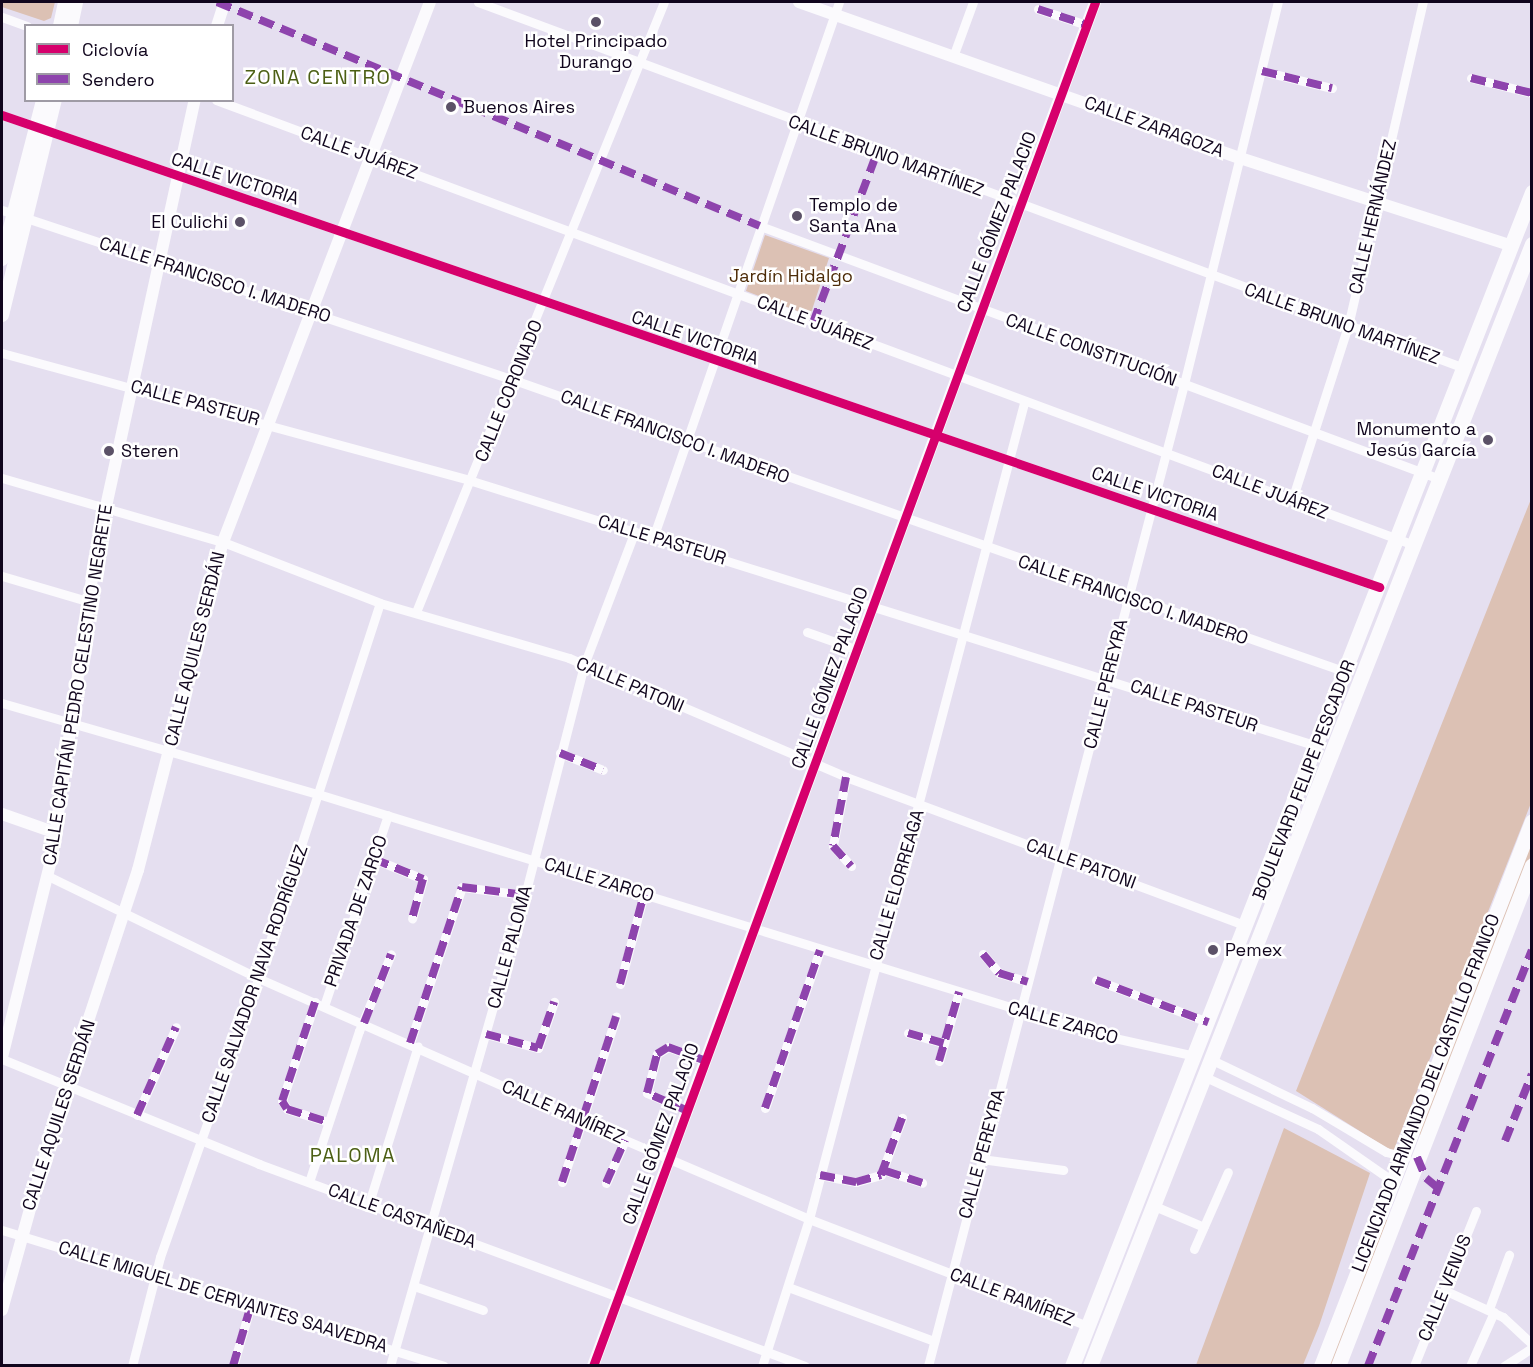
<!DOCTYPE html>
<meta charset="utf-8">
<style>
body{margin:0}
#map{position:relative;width:1533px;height:1367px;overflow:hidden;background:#e5dff0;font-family:"Space Grotesk",sans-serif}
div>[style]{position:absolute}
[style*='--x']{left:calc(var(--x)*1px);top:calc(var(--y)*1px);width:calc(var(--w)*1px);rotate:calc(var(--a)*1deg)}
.green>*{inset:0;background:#dcc1b4}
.minor>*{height:9px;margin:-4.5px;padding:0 4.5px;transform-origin:4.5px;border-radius:4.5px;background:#fbfafd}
.tertiary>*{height:12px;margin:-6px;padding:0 6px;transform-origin:6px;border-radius:6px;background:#fbfafd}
.secondary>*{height:14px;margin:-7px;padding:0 7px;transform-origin:7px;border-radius:7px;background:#fbfafd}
.primary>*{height:15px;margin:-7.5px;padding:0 7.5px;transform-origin:7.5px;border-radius:7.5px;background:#fbfafd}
.quiet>*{height:8px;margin-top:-4px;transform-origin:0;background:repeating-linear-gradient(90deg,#8e44ad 0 15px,transparent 0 23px)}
.cycleway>*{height:9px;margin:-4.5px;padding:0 4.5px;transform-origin:4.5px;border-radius:4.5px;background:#d6006c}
.dots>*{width:16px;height:16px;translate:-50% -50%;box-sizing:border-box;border:3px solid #fff;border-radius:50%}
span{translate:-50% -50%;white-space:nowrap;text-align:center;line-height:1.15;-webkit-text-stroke:5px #fff;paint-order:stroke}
.poi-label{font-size:18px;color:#10051d}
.left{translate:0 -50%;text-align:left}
.right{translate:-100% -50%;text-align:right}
.street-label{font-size:18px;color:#10051d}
.park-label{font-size:18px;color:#4d2c08}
.neighbourhood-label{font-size:20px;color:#4c5f15;letter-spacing:1.5px}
.frame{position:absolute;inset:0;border:3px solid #10051d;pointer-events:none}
.legend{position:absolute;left:24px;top:24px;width:210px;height:78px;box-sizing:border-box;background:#fff;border:2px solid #9f9ba5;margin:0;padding:8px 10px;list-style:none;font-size:18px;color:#10051d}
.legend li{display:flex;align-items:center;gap:12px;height:30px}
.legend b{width:30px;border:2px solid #9f9ba5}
</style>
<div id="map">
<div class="green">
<i style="clip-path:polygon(2px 2px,55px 2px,51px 18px,44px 21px,2px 7px)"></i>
<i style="clip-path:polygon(765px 235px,829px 258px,810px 316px,746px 291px)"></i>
<i style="clip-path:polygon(1531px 499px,1531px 803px,1393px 1152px,1296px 1091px)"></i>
<i style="clip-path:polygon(1531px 840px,1531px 855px,1423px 1136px,1418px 1134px)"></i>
<i style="clip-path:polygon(1284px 1128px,1370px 1173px,1319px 1326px,1303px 1365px,1196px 1365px)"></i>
<i style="clip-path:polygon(1385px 1219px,1390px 1221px,1334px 1365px,1329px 1366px)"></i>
</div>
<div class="minor">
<i style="--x:478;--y:2;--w:1052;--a:20.36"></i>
<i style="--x:1038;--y:9;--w:52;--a:18.1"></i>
<i style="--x:2;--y:17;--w:27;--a:20"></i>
<i style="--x:954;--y:54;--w:55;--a:-69.9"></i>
<i style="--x:1262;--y:71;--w:72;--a:13.7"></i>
<i style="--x:1471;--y:78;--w:63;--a:13.8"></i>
<i style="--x:216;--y:100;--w:1278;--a:20.38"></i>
<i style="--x:2;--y:115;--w:1456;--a:18.92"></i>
<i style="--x:2;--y:210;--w:539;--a:18.37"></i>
<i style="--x:514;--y:380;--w:882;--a:19.34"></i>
<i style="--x:760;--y:226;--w:726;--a:20.41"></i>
<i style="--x:2;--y:353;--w:487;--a:15.2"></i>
<i style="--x:472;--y:481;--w:886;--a:17.41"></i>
<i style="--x:2;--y:478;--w:230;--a:16.2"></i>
<i style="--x:223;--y:542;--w:168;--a:21.2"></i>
<i style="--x:380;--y:603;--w:197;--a:16.2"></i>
<i style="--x:569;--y:658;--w:301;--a:23.2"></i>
<i style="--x:846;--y:777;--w:427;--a:20.4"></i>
<i style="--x:1292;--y:500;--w:183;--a:-72.2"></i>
<i style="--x:1348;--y:326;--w:333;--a:-77"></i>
<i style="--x:653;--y:538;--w:567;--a:-70.86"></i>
<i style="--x:2;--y:576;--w:89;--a:16.4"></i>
<i style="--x:416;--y:612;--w:658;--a:-67.88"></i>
<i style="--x:807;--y:632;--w:54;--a:19.4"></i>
<i style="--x:2;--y:703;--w:329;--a:16.1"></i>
<i style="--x:318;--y:794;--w:819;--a:17.11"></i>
<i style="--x:1101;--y:1035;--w:96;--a:12.6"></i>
<i style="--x:560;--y:753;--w:46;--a:21.6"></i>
<i style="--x:846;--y:777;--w:70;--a:100.7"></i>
<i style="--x:833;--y:846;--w:27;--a:48"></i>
<i style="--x:374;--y:859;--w:53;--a:22.2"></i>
<i style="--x:423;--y:879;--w:41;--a:105.4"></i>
<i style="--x:48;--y:876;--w:233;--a:25.9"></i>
<i style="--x:258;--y:978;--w:401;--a:23.8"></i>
<i style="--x:625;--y:1140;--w:200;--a:23.2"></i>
<i style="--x:809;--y:1219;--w:299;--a:21"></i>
<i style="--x:983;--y:954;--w:25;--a:50"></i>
<i style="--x:999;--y:973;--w:30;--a:17"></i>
<i style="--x:1096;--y:980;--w:120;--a:20.6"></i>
<i style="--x:620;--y:984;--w:93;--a:-75.1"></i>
<i style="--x:315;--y:1002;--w:104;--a:108.4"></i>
<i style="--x:282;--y:1101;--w:9;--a:58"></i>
<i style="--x:287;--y:1109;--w:43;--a:17.6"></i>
<i style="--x:324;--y:1006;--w:201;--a:-71.5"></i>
<i style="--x:908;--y:1033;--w:37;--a:16"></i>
<i style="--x:486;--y:1034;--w:54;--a:15.1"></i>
<i style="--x:538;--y:1048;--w:49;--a:-70.8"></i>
<i style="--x:410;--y:1043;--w:164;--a:-71.6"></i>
<i style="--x:462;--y:887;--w:64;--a:7.2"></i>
<i style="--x:2;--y:1059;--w:278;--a:22.2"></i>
<i style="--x:259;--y:1164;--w:582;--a:20.3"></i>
<i style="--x:1210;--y:1059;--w:113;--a:25.7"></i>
<i style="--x:1312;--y:1108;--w:86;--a:30.7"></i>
<i style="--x:1386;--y:1152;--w:21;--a:14"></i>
<i style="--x:939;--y:1061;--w:72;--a:-73.8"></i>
<i style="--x:1203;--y:1076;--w:127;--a:24.7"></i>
<i style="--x:1318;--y:1129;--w:93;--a:34.9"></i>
<i style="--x:765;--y:1108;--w:167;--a:-70.8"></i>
<i style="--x:688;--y:1111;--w:45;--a:-156.3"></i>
<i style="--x:647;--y:1093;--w:40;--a:-75.6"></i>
<i style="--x:657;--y:1054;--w:13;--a:-32"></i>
<i style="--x:668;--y:1047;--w:40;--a:20.2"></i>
<i style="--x:137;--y:1115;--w:96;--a:-66.1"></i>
<i style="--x:981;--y:1159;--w:83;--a:7.6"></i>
<i style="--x:886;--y:1171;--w:38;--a:18"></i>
<i style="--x:820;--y:1175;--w:37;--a:11"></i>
<i style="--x:856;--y:1182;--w:26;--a:-16"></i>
<i style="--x:881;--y:1175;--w:61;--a:-69.8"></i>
<i style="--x:309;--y:1182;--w:159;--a:-71.7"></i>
<i style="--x:359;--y:1031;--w:83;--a:-67.4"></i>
<i style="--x:562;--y:1182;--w:174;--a:-71.9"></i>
<i style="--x:606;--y:1183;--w:47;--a:-66.2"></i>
<i style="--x:369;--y:1203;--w:164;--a:-72.7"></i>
<i style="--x:1152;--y:1205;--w:56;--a:22.9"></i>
<i style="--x:2;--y:1230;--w:462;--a:17.1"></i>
<i style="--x:1194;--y:1249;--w:84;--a:-66.2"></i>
<i style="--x:414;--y:1286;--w:73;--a:19.2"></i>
<i style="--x:788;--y:1287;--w:156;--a:20.3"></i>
<i style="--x:1444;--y:1290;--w:65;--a:24.6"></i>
<i style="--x:1503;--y:1317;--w:40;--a:43"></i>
<i style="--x:1489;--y:1309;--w:58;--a:-69.7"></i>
<i style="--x:132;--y:1366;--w:113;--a:-75.6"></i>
<i style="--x:160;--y:1257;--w:296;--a:-70.6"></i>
<i style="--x:258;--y:978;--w:394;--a:-72"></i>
<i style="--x:233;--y:1366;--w:64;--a:-73.6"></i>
<i style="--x:390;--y:1366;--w:490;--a:-74"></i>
<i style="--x:525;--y:895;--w:237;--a:-75.6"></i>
<i style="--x:584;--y:665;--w:143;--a:-69.2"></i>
<i style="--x:762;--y:1366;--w:154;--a:-72.3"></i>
<i style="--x:809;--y:1219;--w:844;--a:-75.24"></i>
<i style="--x:928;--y:1366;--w:1015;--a:-75.39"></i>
<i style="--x:1184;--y:384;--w:393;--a:-76.2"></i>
<i style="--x:1414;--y:1366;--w:167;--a:-68.2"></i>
<i style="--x:1470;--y:1366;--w:59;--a:-66"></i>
<i style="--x:1504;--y:1366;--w:33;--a:-33"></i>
</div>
<div class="tertiary">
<i style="--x:799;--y:2;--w:468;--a:19.5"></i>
<i style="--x:1240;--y:158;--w:286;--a:17.9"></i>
<i style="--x:217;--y:26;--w:25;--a:-72"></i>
<i style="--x:2;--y:814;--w:57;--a:19.4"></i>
<i style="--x:2;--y:1057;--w:207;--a:-76"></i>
<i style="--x:52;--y:856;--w:302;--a:-81.8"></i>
<i style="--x:95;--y:557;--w:468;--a:-77.7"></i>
<i style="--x:2;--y:1310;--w:187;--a:-74.5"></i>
<i style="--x:52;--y:1130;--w:274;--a:-71.7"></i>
<i style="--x:138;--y:870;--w:339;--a:-75.5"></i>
<i style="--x:223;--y:542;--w:578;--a:-69.03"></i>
<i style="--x:593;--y:1366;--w:1453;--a:-69.79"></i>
</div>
<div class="secondary">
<i style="--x:60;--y:26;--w:25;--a:-78"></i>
<i style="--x:71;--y:26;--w:25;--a:-78"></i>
<i style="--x:2;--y:259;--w:164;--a:-75.5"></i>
<i style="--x:2;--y:315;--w:221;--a:-76.2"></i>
</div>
<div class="primary">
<i style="--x:1072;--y:1366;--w:1261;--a:-68.6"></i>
<i style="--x:1090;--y:1366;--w:1206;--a:-68.5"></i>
<i style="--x:1321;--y:1366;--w:584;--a:-68.84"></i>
<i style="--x:1338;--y:1366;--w:537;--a:-68.83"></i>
</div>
<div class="quiet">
<i style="--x:217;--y:2;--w:587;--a:22.42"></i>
<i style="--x:1038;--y:9;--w:52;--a:18.1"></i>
<i style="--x:1262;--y:71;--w:72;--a:13.7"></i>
<i style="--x:1471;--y:78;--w:63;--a:13.8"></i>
<i style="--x:813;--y:323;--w:182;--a:-69.4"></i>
<i style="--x:560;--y:753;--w:46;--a:21.6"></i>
<i style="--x:846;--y:777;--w:70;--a:100.7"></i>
<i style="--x:833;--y:846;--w:27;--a:48"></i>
<i style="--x:374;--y:859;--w:53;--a:22.2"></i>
<i style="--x:423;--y:879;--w:41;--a:105.4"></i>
<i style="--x:983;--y:954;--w:25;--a:50"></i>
<i style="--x:999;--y:973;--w:30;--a:17"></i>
<i style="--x:1096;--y:980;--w:120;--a:20.6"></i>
<i style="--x:620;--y:984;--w:93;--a:-75.1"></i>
<i style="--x:315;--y:1002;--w:104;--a:108.4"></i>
<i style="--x:282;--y:1101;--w:9;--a:58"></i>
<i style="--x:287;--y:1109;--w:43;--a:17.6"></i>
<i style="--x:364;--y:1023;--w:74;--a:-68.6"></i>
<i style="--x:908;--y:1033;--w:37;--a:16"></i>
<i style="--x:486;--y:1034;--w:54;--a:15.1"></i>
<i style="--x:538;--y:1048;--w:49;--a:-70.8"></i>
<i style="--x:410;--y:1043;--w:164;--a:-71.6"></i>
<i style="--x:462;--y:887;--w:64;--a:7.2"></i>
<i style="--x:939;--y:1061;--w:72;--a:-73.8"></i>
<i style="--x:765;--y:1108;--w:167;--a:-70.8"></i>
<i style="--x:688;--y:1111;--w:45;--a:-156.3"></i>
<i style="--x:647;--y:1093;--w:40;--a:-75.6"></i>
<i style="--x:657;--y:1054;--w:13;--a:-32"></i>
<i style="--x:668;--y:1047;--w:40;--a:20.2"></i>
<i style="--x:137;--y:1115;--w:96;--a:-66.1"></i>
<i style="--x:1505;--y:1141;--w:72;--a:-68.1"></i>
<i style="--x:1417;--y:1157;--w:23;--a:67"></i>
<i style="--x:1426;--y:1178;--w:16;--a:40"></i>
<i style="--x:886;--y:1171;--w:38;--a:18"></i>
<i style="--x:820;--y:1175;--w:37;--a:11"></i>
<i style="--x:856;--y:1182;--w:26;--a:-16"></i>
<i style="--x:881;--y:1175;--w:61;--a:-69.8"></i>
<i style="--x:562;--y:1182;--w:174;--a:-71.9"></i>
<i style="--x:606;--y:1183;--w:47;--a:-66.2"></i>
<i style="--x:233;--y:1366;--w:64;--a:-73.6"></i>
<i style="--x:1368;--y:1366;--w:447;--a:-68.5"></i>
</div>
<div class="cycleway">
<i style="--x:2;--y:115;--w:1456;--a:18.92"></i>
<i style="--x:593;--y:1366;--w:1453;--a:-69.79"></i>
</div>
<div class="dots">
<i style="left:596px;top:22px;background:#5b5167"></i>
<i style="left:451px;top:107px;background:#5b5167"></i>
<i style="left:797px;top:216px;background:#5b5167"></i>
<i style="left:240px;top:222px;background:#5b5167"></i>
<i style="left:1488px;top:440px;background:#5b5167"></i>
<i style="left:109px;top:451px;background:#5b5167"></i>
<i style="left:1213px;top:950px;background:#5b5167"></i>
</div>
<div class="poi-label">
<span style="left:596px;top:52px">Hotel Principado<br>Durango</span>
<span class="left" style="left:463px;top:107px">Buenos Aires</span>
<span class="left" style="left:809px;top:216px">Templo de<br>Santa Ana</span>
<span class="right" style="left:228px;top:222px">El Culichi</span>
<span class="right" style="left:1476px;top:440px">Monumento a<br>Jesús García</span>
<span class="left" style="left:121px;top:451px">Steren</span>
<span class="left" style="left:1225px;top:950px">Pemex</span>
</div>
<div class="street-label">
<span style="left:1154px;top:127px;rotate:20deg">CALLE ZARAGOZA</span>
<span style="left:359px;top:153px;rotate:20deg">CALLE JUÁREZ</span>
<span style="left:886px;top:156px;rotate:20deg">CALLE BRUNO MARTÍNEZ</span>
<span style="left:235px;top:179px;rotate:18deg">CALLE VICTORIA</span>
<span style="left:1373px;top:217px;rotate:-77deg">CALLE HERNÁNDEZ</span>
<span style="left:997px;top:222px;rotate:-69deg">CALLE GÓMEZ PALACIO</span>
<span style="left:215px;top:280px;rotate:18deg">CALLE FRANCISCO I. MADERO</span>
<span style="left:815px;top:323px;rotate:21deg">CALLE JUÁREZ</span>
<span style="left:1342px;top:324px;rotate:20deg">CALLE BRUNO MARTÍNEZ</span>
<span style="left:695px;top:338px;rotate:19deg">CALLE VICTORIA</span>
<span style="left:1091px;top:350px;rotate:20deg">CALLE CONSTITUCIÓN</span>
<span style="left:509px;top:391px;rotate:-68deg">CALLE CORONADO</span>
<span style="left:195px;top:403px;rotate:15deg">CALLE PASTEUR</span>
<span style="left:675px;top:437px;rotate:20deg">CALLE FRANCISCO I. MADERO</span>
<span style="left:1270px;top:492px;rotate:21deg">CALLE JUÁREZ</span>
<span style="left:1155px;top:494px;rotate:19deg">CALLE VICTORIA</span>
<span style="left:662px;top:540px;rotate:17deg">CALLE PASTEUR</span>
<span style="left:1133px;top:600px;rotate:19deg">CALLE FRANCISCO I. MADERO</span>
<span style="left:195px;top:649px;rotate:-76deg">CALLE AQUILES SERDÁN</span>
<span style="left:830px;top:678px;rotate:-70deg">CALLE GÓMEZ PALACIO</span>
<span style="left:1106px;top:684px;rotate:-76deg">CALLE PEREYRA</span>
<span style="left:78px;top:685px;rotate:-81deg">CALLE CAPITÁN PEDRO CELESTINO NEGRETE</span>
<span style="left:630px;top:685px;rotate:23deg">CALLE PATONI</span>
<span style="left:1194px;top:706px;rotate:18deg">CALLE PASTEUR</span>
<span style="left:1304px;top:780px;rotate:-69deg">BOULEVARD FELIPE PESCADOR</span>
<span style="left:1081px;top:864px;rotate:20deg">CALLE PATONI</span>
<span style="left:599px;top:880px;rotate:17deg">CALLE ZARCO</span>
<span style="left:897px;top:885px;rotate:-74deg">CALLE ELORREAGA</span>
<span style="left:356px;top:911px;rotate:-71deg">PRIVADA DE ZARCO</span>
<span style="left:510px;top:947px;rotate:-75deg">CALLE PALOMA</span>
<span style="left:255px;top:984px;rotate:-71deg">CALLE SALVADOR NAVA RODRÍGUEZ</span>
<span style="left:1063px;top:1023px;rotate:16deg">CALLE ZARCO</span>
<span style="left:1426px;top:1093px;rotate:-69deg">LICENCIADO ARMANDO DEL CASTILLO FRANCO</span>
<span style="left:563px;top:1112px;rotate:24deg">CALLE RAMÍREZ</span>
<span style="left:59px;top:1115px;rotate:-72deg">CALLE AQUILES SERDÁN</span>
<span style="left:661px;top:1134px;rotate:-70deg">CALLE GÓMEZ PALACIO</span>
<span style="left:982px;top:1154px;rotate:-75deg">CALLE PEREYRA</span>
<span style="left:402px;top:1216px;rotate:20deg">CALLE CASTAÑEDA</span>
<span style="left:1445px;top:1288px;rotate:-68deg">CALLE VENUS</span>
<span style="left:223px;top:1297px;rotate:17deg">CALLE MIGUEL DE CERVANTES SAAVEDRA</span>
<span style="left:1012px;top:1297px;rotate:21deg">CALLE RAMÍREZ</span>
</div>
<div class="park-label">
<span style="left:791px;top:276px">Jardín Hidalgo</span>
</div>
<div class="neighbourhood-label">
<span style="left:318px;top:77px">ZONA CENTRO</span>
<span style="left:353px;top:1155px">PALOMA</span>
</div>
<div class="frame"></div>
<ul class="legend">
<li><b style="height:8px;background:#d6006c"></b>Ciclovía</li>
<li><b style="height:8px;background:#8e44ad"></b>Sendero</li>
</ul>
</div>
